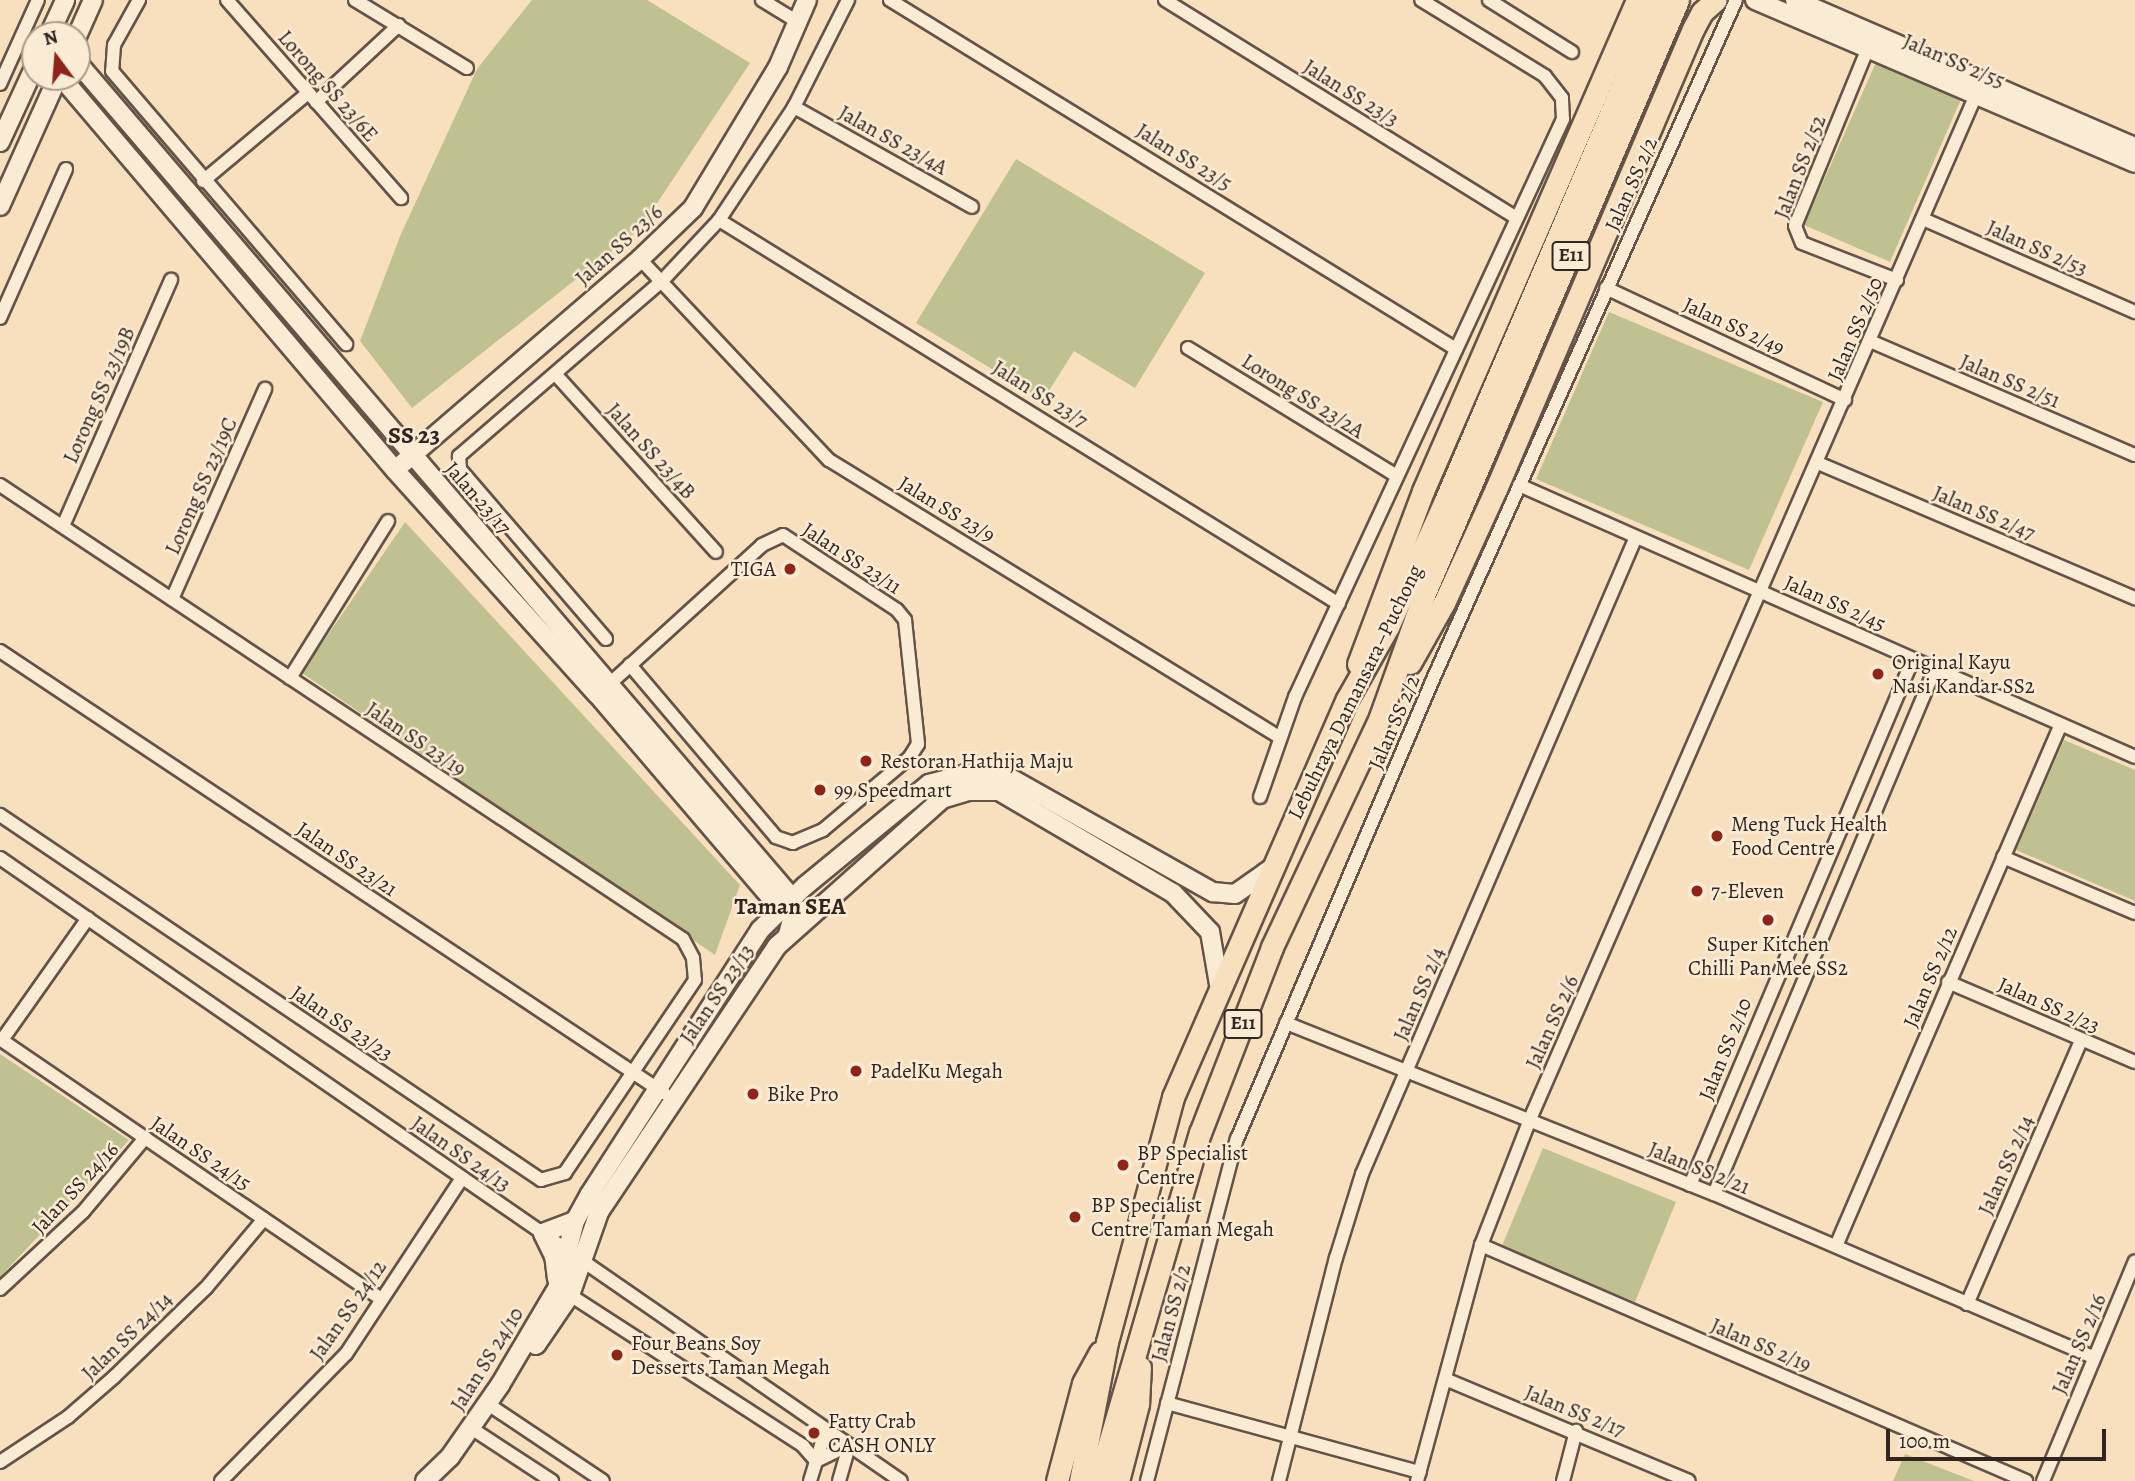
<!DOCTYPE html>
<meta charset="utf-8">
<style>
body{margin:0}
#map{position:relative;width:2135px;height:1481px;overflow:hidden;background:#f8e0bf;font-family:Alegreya,serif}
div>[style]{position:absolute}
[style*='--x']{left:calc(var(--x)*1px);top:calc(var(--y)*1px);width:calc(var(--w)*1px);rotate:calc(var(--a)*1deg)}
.green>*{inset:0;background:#bfc290}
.roads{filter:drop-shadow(2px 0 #645347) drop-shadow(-2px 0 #645347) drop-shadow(0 2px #645347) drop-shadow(0 -2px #645347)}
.street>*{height:12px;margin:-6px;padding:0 6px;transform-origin:6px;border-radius:6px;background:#faebd5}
.secondary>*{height:18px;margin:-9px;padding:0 9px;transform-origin:9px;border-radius:9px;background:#faebd5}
.highway>*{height:21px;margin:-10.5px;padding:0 10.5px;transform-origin:10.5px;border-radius:10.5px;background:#f8e0bf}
.dots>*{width:19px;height:19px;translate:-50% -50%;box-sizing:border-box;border:4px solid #faebd5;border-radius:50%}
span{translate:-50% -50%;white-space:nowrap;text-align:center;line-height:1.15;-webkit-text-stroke:5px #faebd5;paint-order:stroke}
.shield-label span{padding:2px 5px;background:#faebd5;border:2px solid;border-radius:5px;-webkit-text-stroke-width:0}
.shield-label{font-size:19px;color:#32241f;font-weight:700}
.street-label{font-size:21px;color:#32241f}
.poi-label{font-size:21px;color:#32241f}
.right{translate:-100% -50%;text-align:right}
.left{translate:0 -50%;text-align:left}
.neighbourhood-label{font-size:23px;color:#32241f;font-weight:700}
.quarter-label{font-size:24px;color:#32241f;font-weight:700}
.north{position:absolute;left:21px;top:21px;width:70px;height:70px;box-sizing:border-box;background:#faebd5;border:2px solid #aa9b8c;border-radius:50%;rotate:344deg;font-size:19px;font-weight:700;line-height:28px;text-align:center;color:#32241f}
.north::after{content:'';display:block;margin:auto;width:24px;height:32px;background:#8f2418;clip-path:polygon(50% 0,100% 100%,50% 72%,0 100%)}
.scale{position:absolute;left:1886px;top:1429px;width:220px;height:32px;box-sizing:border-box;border:4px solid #32241f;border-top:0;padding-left:9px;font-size:21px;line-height:24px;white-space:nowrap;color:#32241f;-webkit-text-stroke:5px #faebd5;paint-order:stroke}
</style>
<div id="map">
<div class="green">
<i style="clip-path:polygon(532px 0,647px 0,750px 63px,640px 229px,412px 408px,360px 341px,401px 234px,477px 69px)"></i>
<i style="clip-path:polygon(1877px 60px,1962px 97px,1890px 262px,1804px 225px)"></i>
<i style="clip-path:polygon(1016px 159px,1205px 273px,1135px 388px,1074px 351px,1043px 400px,916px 323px)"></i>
<i style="clip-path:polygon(1609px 312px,1823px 402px,1749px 570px,1536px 479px)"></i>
<i style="clip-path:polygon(405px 522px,740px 885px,715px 955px,302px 673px)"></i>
<i style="clip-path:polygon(2064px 740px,2135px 770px,2135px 901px,2016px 850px)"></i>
<i style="clip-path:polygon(0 1054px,129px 1140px,0 1277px)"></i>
<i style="clip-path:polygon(1543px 1148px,1676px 1202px,1635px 1302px,1501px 1248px)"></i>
<i style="clip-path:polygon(1905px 1454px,1974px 1481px,1893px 1481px)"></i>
</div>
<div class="roads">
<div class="street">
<i style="--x:139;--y:0;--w:51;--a:119.1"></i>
<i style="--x:114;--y:45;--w:26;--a:94"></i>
<i style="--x:112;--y:71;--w:360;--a:49.4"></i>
<i style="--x:227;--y:0;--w:264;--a:48.7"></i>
<i style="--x:355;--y:0;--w:131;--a:31.3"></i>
<i style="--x:762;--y:0;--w:42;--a:31.4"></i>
<i style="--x:890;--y:0;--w:665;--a:31.66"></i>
<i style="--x:1165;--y:0;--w:414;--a:31.8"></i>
<i style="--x:1489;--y:0;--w:98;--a:32.1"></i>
<i style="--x:1868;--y:48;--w:192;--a:112.3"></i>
<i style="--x:1795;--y:226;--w:18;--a:68"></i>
<i style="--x:1802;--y:243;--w:102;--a:21.3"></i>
<i style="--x:0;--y:84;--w:92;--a:-65.7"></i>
<i style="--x:316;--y:102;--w:113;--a:-42.9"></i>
<i style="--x:794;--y:107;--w:204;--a:29.3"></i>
<i style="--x:203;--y:181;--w:137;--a:-40"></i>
<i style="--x:1923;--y:219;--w:232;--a:23.7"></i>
<i style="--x:719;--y:220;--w:729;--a:31.77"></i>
<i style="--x:640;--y:259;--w:276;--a:46.8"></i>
<i style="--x:829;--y:460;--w:528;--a:31.61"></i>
<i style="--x:1606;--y:288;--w:264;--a:25.1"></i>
<i style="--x:0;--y:318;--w:163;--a:-66.1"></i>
<i style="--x:1870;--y:341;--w:288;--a:23.3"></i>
<i style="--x:1188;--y:348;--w:245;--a:31.5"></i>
<i style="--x:557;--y:376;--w:237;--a:47.9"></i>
<i style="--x:1818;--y:463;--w:345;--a:23.1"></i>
<i style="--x:0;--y:485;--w:820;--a:33.61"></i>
<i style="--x:683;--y:939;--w:21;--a:62"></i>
<i style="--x:693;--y:958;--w:22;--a:85"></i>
<i style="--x:695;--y:980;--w:233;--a:124"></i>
<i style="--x:565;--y:1173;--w:25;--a:164"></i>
<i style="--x:541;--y:1180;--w:653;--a:-145.99"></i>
<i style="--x:1519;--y:485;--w:673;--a:23.82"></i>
<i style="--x:63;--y:526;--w:269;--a:-66.3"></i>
<i style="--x:172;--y:599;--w:230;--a:-66.1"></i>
<i style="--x:606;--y:639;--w:224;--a:-130.7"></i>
<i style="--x:460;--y:469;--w:13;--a:-94"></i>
<i style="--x:459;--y:456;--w:268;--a:-40.8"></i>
<i style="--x:662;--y:281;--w:83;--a:-46.9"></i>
<i style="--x:719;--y:220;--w:136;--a:-56.4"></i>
<i style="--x:794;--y:107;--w:120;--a:-63.2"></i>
<i style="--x:0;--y:651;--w:798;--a:33.65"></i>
<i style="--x:290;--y:678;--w:185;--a:-58"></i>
<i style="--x:604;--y:689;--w:214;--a:-42.3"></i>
<i style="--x:762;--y:545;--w:23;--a:-25"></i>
<i style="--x:783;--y:535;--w:136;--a:33.3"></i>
<i style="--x:897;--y:610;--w:13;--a:51"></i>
<i style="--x:905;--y:620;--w:125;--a:84"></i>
<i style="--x:918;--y:744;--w:15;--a:122"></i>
<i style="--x:910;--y:757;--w:114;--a:140"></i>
<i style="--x:823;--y:830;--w:33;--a:157"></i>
<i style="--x:793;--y:843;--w:18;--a:-161"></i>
<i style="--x:776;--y:837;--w:226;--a:-130.3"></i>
<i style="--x:1260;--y:797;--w:106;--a:-70.7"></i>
<i style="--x:1295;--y:697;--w:637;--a:-65.12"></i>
<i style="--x:1563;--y:119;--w:21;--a:-93"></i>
<i style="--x:1562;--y:98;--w:28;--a:-128"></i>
<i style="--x:1545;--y:76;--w:145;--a:-148.5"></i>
<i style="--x:2003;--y:857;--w:143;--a:23"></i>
<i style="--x:0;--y:858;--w:1095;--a:34.66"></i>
<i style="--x:1948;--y:982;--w:203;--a:23.2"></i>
<i style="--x:1286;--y:1023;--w:461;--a:21.8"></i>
<i style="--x:1714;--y:1194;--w:413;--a:23.3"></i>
<i style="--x:0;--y:1039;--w:461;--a:34.3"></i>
<i style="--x:2;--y:1040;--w:149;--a:-54.8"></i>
<i style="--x:1690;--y:1185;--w:571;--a:-67.03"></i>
<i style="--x:1714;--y:1194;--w:570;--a:-67.17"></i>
<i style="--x:1481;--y:1245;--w:594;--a:23.41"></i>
<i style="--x:1836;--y:1246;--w:568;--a:-66.68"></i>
<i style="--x:0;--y:1289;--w:113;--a:-42.9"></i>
<i style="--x:83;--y:1212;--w:97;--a:-50"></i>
<i style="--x:570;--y:1295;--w:278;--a:32.9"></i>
<i style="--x:803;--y:1446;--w:20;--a:49"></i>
<i style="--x:1967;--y:1304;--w:287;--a:-66.6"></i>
<i style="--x:1445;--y:1379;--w:264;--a:22.7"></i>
<i style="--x:1167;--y:1403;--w:262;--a:15.3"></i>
<i style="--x:488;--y:1404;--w:138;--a:33.8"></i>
<i style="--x:471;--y:1428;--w:97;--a:33.2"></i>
<i style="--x:816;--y:1461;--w:37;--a:-26"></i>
<i style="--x:0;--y:1462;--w:82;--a:-33.5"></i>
<i style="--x:68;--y:1417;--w:61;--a:-41"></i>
<i style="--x:114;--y:1377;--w:128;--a:-44.1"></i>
<i style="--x:206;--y:1288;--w:90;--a:-50"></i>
<i style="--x:221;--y:1481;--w:178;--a:-45.5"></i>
<i style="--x:346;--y:1354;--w:211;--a:-56.6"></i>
<i style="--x:810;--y:1481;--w:54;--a:-72.9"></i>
<i style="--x:839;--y:1481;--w:37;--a:-74"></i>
<i style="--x:1147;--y:1481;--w:354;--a:-75.3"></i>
<i style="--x:1237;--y:1139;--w:502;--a:-66.91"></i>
<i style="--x:1434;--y:677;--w:741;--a:-65.96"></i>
<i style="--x:1279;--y:1481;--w:230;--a:-75.7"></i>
<i style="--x:1336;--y:1258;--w:88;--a:-72.8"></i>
<i style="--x:1362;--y:1174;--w:693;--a:-66.73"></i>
<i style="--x:1417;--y:1481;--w:245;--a:-74.8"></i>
<i style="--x:1481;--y:1245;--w:135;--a:-68.7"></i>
<i style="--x:1530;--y:1119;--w:1125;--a:-66.47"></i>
<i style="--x:1563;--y:1481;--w:52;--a:-75.4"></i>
<i style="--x:2043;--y:1481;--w:238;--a:-67.3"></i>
</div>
<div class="secondary">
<i style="--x:1755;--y:0;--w:413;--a:23.2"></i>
<i style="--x:1795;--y:0;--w:370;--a:23.4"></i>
<i style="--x:49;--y:35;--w:38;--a:-65"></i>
<i style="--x:77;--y:36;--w:39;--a:-66"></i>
<i style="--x:77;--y:62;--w:1100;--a:49.46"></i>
<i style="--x:792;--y:898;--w:14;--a:82"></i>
<i style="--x:794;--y:912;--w:23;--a:105"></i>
<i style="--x:61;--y:77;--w:516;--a:49.64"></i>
<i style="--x:395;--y:470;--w:302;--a:48"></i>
<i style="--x:597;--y:694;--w:282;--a:49.5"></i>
<i style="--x:780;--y:908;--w:15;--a:16"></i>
<i style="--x:794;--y:912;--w:21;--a:-8"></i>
<i style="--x:0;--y:142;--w:84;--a:-65.3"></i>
<i style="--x:0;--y:206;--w:141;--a:-65.8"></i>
<i style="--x:403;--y:463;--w:313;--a:-40.7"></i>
<i style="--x:640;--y:259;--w:74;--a:-43.9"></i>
<i style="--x:693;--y:208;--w:165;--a:-58.9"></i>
<i style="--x:778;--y:67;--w:73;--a:-66.6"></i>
<i style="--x:557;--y:1279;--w:23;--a:-97"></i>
<i style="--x:554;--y:1256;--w:25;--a:-116"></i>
<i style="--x:543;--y:1233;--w:34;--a:-21"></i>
<i style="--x:536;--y:1345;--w:60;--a:-55.8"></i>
<i style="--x:570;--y:1295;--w:88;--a:-70.7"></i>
<i style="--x:599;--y:1212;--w:320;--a:-56.2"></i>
<i style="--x:777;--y:946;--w:221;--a:-41.7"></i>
<i style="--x:942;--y:799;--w:28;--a:-17"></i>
<i style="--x:969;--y:791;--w:30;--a:0"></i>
<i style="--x:999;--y:791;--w:202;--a:30.4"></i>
<i style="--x:1173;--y:893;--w:54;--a:46.5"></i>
<i style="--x:1210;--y:932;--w:53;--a:80.2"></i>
<i style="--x:425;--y:1481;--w:35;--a:-44"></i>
<i style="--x:450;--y:1457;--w:88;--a:-55.2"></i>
<i style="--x:500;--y:1385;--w:114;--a:-59.4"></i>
<i style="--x:558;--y:1287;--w:68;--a:-75.6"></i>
<i style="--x:575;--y:1221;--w:31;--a:-61"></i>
<i style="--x:590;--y:1194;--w:314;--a:-57.2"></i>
<i style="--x:760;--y:930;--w:63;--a:-44.4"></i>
<i style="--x:805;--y:886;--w:161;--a:-39.4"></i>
<i style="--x:929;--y:784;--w:38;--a:-15"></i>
<i style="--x:966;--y:774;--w:39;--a:1"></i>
<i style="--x:1005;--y:775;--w:239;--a:29.4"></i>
<i style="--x:1213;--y:892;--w:22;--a:5"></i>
<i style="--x:1235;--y:894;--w:45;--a:-35.1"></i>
</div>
<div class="highway">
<i style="--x:1410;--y:663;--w:69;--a:-60.5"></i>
<i style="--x:1444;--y:603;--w:125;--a:-65.5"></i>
<i style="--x:1496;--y:489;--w:500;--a:-66.82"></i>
<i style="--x:1693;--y:29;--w:19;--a:-62"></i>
<i style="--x:1702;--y:12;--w:18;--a:-41"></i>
<i style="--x:1358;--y:664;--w:185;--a:-69.4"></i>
<i style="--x:1423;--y:491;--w:536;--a:-66.45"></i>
<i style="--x:1057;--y:1481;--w:101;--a:-75.1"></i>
<i style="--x:1083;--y:1383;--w:35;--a:-61"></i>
<i style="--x:1080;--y:1481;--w:142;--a:-79"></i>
<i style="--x:1107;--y:1342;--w:254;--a:-74.9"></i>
<i style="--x:1173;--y:1097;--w:434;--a:-66.4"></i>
<i style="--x:1347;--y:699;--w:83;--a:-60.3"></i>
<i style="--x:1388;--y:627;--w:138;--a:-65.7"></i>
<i style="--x:1445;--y:501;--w:545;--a:-66.87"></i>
<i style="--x:1098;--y:1481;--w:363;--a:-73.7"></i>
<i style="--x:1200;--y:1133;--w:199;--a:-68.8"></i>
<i style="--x:1272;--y:947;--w:254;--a:-64.8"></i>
<i style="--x:1380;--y:717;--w:130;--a:-70.2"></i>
<i style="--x:1424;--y:595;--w:647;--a:-66.88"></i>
<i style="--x:1118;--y:1481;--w:80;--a:-75.4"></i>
<i style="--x:1138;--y:1404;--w:37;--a:-87"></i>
</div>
</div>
<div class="dots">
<i style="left:790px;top:569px;background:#8f2418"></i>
<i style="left:1878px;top:674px;background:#8f2418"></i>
<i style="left:866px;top:761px;background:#8f2418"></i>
<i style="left:820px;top:790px;background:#8f2418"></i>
<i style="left:1717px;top:836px;background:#8f2418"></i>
<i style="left:1697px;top:891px;background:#8f2418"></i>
<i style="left:1768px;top:920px;background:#8f2418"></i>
<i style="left:856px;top:1071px;background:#8f2418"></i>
<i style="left:753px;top:1094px;background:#8f2418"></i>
<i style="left:1123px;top:1165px;background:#8f2418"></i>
<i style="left:1075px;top:1217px;background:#8f2418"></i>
<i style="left:617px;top:1355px;background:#8f2418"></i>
<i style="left:814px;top:1433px;background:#8f2418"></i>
</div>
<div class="shield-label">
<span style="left:1571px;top:256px">E11</span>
<span style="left:1243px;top:1024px">E11</span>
</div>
<div class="street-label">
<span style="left:1954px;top:61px;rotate:23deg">Jalan SS 2/55</span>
<span style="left:328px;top:86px;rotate:49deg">Lorong SS 23/6E</span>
<span style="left:1351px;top:93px;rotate:32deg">Jalan SS 23/3</span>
<span style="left:893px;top:140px;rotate:29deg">Jalan SS 23/4A</span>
<span style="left:1184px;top:157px;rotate:32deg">Jalan SS 23/5</span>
<span style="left:1800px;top:167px;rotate:-69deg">Jalan SS 2/52</span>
<span style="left:1631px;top:184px;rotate:-66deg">Jalan SS 2/2</span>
<span style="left:619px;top:245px;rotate:-42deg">Jalan SS 23/6</span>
<span style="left:2037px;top:248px;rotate:24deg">Jalan SS 2/53</span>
<span style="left:1734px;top:326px;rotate:25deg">Jalan SS 2/49</span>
<span style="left:1855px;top:329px;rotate:-67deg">Jalan SS 2/50</span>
<span style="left:2010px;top:381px;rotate:23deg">Jalan SS 2/51</span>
<span style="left:1040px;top:394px;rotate:32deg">Jalan SS 23/7</span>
<span style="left:99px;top:395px;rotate:-66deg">Lorong SS 23/19B</span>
<span style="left:1303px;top:396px;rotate:32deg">Lorong SS 23/2A</span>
<span style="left:651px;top:451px;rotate:48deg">Jalan SS 23/4B</span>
<span style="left:201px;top:486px;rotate:-66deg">Lorong SS 23/19C</span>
<span style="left:478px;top:498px;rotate:49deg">Jalan 23/17</span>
<span style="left:947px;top:509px;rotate:31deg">Jalan SS 23/9</span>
<span style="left:1984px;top:513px;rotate:23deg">Jalan SS 2/47</span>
<span style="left:852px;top:558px;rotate:33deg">Jalan SS 23/11</span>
<span style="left:1835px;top:603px;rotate:24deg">Jalan SS 2/45</span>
<span style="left:1355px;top:692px;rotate:-64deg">Lebuhraya Damansara–Puchong</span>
<span style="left:1394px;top:722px;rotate:-67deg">Jalan SS 2/2</span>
<span style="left:416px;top:739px;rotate:34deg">Jalan SS 23/19</span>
<span style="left:347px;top:859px;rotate:34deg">Jalan SS 23/21</span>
<span style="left:1930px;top:977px;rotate:-67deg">Jalan SS 2/12</span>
<span style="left:717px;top:994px;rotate:-56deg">Jalan SS 23/13</span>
<span style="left:1419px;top:994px;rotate:-67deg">Jalan SS 2/4</span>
<span style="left:2049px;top:1005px;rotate:24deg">Jalan SS 2/23</span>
<span style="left:1552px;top:1022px;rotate:-66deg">Jalan SS 2/6</span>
<span style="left:342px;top:1023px;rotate:34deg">Jalan SS 23/23</span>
<span style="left:1725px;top:1049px;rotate:-68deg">Jalan SS 2/10</span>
<span style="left:201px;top:1153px;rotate:34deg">Jalan SS 24/15</span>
<span style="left:461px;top:1154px;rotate:35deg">Jalan SS 24/13</span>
<span style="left:2006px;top:1165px;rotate:-66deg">Jalan SS 2/14</span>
<span style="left:1699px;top:1168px;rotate:22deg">Jalan SS 2/21</span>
<span style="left:75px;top:1188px;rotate:-47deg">Jalan SS 24/16</span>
<span style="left:348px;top:1310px;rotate:-55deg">Jalan SS 24/12</span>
<span style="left:1171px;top:1313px;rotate:-75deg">Jalan SS 2/2</span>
<span style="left:127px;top:1336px;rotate:-44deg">Jalan SS 24/14</span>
<span style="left:2079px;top:1344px;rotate:-67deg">Jalan SS 2/16</span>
<span style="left:1761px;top:1345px;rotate:23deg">Jalan SS 2/19</span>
<span style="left:487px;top:1359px;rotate:-58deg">Jalan SS 24/10</span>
<span style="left:1575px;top:1411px;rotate:22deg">Jalan SS 2/17</span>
</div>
<div class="poi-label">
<span class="right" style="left:776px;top:569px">TIGA</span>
<span class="left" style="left:1892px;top:674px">Original Kayu<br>Nasi Kandar SS2</span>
<span class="left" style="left:880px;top:761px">Restoran Hathija Maju</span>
<span class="left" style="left:834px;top:790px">99 Speedmart</span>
<span class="left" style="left:1731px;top:836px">Meng Tuck Health<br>Food Centre</span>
<span class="left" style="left:1711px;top:891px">7-Eleven</span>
<span style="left:1768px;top:956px">Super Kitchen<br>Chilli Pan Mee SS2</span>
<span class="left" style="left:870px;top:1071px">PadelKu Megah</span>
<span class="left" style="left:767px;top:1094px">Bike Pro</span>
<span class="left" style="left:1137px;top:1165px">BP Specialist<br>Centre</span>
<span class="left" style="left:1091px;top:1217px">BP Specialist<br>Centre Taman Megah</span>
<span class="left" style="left:631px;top:1355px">Four Beans Soy<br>Desserts Taman Megah</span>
<span class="left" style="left:828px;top:1433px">Fatty Crab<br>CASH ONLY</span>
</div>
<div class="neighbourhood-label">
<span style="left:790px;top:907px">Taman SEA</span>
</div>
<div class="quarter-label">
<span style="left:414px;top:436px">SS 23</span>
</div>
<div class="north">N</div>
<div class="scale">100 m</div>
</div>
